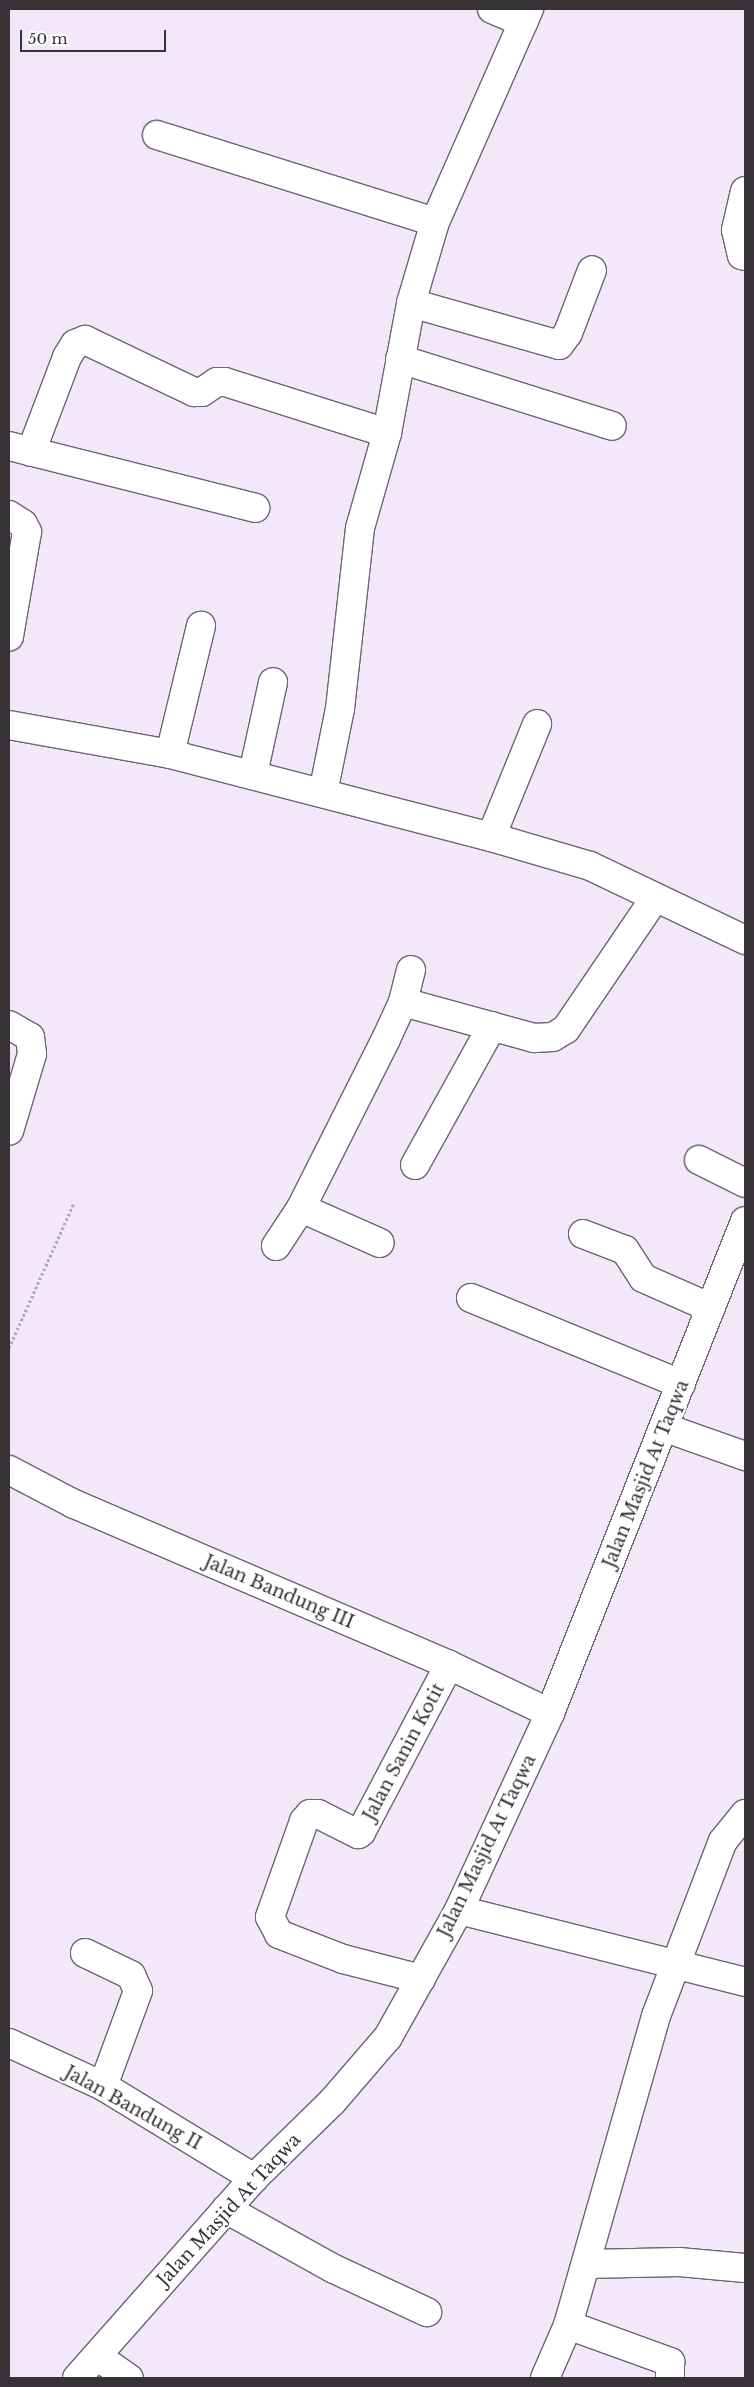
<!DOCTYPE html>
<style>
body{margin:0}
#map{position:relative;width:754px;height:2387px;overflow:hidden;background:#f2e8f9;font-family:"Libre Baskerville",serif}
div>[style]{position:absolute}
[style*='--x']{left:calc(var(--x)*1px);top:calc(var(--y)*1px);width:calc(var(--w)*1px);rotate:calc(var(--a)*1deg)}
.path>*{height:3px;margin-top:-1.5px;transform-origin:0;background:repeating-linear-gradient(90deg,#aea6b3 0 2.5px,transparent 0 5px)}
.roads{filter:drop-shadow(1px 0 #6d6473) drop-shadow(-1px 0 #6d6473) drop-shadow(0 1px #6d6473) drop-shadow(0 -1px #6d6473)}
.minor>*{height:28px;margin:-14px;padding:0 14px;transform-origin:14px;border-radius:14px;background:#fff}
span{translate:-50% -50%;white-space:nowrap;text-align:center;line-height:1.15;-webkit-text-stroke:4.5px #fff;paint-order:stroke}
.street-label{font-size:18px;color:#363238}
.frame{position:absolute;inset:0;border:10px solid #363238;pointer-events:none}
.scale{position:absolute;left:20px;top:30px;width:146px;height:22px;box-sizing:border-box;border:2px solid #363238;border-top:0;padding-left:6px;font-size:15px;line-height:18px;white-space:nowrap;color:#363238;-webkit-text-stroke:4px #fff;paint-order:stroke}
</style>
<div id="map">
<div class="path">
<i style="--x:9;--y:1348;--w:159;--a:-65.9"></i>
</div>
<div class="roads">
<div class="minor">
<i style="--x:492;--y:9;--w:34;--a:23"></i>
<i style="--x:157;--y:135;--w:291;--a:17.4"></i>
<i style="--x:745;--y:191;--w:40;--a:103"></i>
<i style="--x:736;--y:230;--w:26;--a:77"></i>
<i style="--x:742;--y:255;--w:3;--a:18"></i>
<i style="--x:411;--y:303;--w:154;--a:15.8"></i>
<i style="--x:559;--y:345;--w:15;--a:-53"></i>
<i style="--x:568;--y:333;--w:67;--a:-69.1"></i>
<i style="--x:400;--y:359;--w:222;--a:17.5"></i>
<i style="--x:9;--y:446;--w:254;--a:14.1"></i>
<i style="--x:31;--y:452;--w:102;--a:-69.2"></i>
<i style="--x:67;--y:357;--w:15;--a:-58"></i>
<i style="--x:75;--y:344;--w:11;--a:-22"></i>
<i style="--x:85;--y:340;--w:121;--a:25.5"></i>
<i style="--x:194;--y:392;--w:8;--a:0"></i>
<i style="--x:202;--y:392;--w:18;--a:-34"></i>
<i style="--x:217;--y:382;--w:8;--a:0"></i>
<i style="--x:225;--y:382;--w:170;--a:17.5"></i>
<i style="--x:9;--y:515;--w:17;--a:33"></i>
<i style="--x:23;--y:524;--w:9;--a:63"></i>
<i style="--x:27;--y:532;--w:106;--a:99.8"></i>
<i style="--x:9;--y:725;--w:164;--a:10.2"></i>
<i style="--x:170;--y:754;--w:332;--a:14.5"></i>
<i style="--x:491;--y:837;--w:103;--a:16.3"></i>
<i style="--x:590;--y:866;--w:172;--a:25.5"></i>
<i style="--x:170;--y:754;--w:132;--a:-76.4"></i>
<i style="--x:253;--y:774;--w:94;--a:-77.7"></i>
<i style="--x:323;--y:793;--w:86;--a:-78.6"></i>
<i style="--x:340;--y:709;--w:182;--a:-83.7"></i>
<i style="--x:360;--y:528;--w:99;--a:-74.1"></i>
<i style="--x:387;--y:433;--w:132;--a:-79.5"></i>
<i style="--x:411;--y:303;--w:84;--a:-73.5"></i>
<i style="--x:435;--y:222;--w:233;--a:-66.2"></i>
<i style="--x:491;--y:837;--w:122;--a:-67.8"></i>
<i style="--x:403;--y:1002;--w:136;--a:15.4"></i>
<i style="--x:534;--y:1038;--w:19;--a:-3"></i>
<i style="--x:553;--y:1037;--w:15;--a:-32"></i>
<i style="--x:566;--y:1029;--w:158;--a:-55.8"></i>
<i style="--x:9;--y:1025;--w:24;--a:30"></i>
<i style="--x:30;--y:1037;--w:17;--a:83"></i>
<i style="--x:32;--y:1054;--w:80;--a:106.6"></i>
<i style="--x:699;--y:1160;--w:51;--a:26.6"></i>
<i style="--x:415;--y:1165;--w:159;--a:-61"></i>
<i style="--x:301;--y:1208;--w:86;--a:23.9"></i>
<i style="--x:583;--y:1234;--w:45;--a:20.9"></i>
<i style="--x:625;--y:1250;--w:33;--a:57"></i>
<i style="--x:643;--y:1278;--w:74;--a:23.8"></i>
<i style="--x:276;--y:1246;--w:45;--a:-56.7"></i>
<i style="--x:301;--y:1208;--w:189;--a:-63.3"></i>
<i style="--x:386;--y:1039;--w:41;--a:-65.3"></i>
<i style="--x:403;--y:1002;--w:33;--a:-76"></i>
<i style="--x:471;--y:1298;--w:227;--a:22.3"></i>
<i style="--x:666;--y:1428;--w:84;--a:19.5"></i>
<i style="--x:9;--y:1470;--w:73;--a:27.6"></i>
<i style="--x:74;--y:1504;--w:408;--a:23.2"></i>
<i style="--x:449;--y:1665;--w:112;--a:25.4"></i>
<i style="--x:459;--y:1910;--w:295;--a:14.1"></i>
<i style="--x:85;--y:1953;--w:51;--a:25.6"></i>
<i style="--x:131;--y:1975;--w:17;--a:66"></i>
<i style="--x:138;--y:1991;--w:101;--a:110.2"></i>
<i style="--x:421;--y:1979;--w:81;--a:-165.6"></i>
<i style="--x:343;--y:1959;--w:69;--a:-158.7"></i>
<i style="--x:279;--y:1934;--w:19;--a:-118"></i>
<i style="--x:270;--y:1917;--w:102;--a:-70.5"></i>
<i style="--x:304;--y:1821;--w:9;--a:-49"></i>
<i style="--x:310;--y:1814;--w:8;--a:0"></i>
<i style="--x:318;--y:1814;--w:45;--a:26.6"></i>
<i style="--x:358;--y:1834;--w:4;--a:-34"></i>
<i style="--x:361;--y:1832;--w:189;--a:-62.2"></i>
<i style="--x:9;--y:2043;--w:103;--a:24.6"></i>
<i style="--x:103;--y:2086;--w:177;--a:31.4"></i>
<i style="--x:226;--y:2209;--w:121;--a:29.1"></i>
<i style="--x:332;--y:2268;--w:105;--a:24.9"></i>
<i style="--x:587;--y:2264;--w:92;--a:-1.2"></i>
<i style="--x:679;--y:2262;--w:66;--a:5.2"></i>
<i style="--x:568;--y:2325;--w:109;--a:19.9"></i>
<i style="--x:670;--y:2362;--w:16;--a:90"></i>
<i style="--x:97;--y:2356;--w:39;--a:35"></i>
<i style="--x:77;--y:2378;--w:267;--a:-48.5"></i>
<i style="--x:254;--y:2178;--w:109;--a:-44.3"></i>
<i style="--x:332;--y:2102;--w:86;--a:-49.3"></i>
<i style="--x:388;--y:2037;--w:145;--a:-60.8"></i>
<i style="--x:459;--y:1910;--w:217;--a:-65.2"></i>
<i style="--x:550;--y:1713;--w:529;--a:-68.38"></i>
<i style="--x:545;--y:2378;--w:58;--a:-66.5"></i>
<i style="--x:568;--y:2325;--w:321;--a:-74.1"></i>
<i style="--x:656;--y:2016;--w:187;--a:-69.1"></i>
<i style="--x:723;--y:1841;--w:35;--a:-51"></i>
</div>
</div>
<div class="street-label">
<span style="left:646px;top:1474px;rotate:-68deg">Jalan Masjid At Taqwa</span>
<span style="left:279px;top:1592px;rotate:23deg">Jalan Bandung III</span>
<span style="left:404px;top:1752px;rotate:-62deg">Jalan Sanin Kotit</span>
<span style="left:487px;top:1846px;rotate:-64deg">Jalan Masjid At Taqwa</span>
<span style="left:133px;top:2108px;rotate:29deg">Jalan Bandung II</span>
<span style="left:229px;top:2210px;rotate:-47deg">Jalan Masjid At Taqwa</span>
</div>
<div class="frame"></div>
<div class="scale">50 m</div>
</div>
